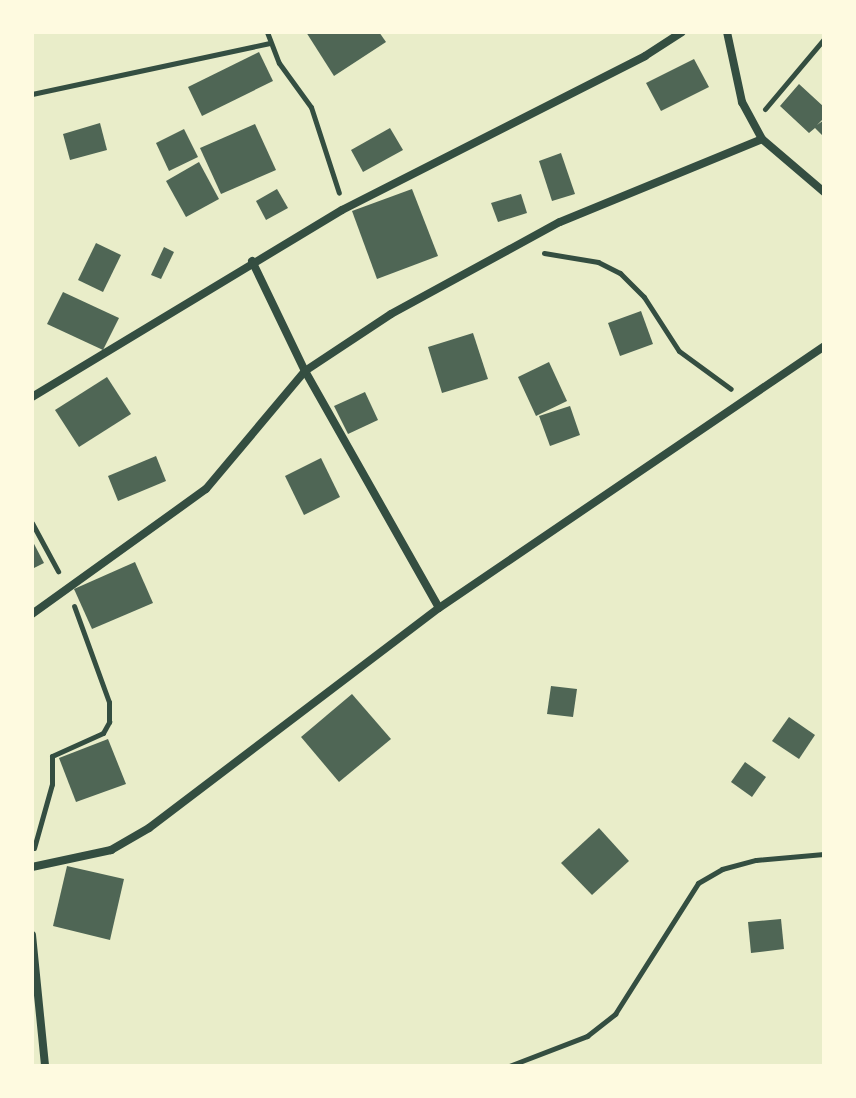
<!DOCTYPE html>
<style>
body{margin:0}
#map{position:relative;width:856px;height:1098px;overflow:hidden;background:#e9edc9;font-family:Mulish,sans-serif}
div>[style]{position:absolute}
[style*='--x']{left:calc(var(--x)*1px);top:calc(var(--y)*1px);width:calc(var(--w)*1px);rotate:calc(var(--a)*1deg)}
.building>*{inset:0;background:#4f6655}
.path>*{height:5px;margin:-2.5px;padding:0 2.5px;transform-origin:2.5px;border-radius:2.5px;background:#344e41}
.minor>*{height:8px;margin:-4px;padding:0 4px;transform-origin:4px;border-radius:4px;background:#344e41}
span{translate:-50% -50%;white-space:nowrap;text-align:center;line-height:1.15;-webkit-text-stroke:7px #fefae0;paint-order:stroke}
.frame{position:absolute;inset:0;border:34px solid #fefae0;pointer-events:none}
</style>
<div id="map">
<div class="building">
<i style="clip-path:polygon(306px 32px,379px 32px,386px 42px,334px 76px)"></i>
<i style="clip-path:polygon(259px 52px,273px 81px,202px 116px,188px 87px)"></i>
<i style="clip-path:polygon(694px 59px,709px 87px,661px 111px,646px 83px)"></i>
<i style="clip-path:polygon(799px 84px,824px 107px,824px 118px,817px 125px,824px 120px,824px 137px,815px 128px,809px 133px,780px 106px)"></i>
<i style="clip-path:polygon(100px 123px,107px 150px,70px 160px,63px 134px)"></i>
<i style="clip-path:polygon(255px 124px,276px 170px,221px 194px,200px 148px)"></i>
<i style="clip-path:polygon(390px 128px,403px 150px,363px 172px,351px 150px)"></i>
<i style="clip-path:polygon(184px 129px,198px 157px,169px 171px,156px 143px)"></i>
<i style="clip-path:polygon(561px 153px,575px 194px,552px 201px,539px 161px)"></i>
<i style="clip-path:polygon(199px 162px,219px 199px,186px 217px,166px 181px)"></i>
<i style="clip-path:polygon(277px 189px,288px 208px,266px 220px,256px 201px)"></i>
<i style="clip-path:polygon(412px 189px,438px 256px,377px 279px,352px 211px)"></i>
<i style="clip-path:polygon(521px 194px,527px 213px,498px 222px,491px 203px)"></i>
<i style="clip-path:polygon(96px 243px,121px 255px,103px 292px,78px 280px)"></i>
<i style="clip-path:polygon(164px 247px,174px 252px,161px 279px,151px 275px)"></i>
<i style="clip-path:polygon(63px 292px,119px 318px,103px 350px,47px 324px)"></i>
<i style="clip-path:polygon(641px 311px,653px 344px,620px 356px,608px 323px)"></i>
<i style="clip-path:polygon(473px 333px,488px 379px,442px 393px,428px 347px)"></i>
<i style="clip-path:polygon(549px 362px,567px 401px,536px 416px,518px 377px)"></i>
<i style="clip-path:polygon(107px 377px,131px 414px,79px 447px,55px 410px)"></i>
<i style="clip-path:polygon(365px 392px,378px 420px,348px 434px,334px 406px)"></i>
<i style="clip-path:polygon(570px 406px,580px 435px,550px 446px,539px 416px)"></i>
<i style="clip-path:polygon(156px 456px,166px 481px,118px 501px,108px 476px)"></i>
<i style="clip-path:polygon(321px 458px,340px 497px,304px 515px,285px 476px)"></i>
<i style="clip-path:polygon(32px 540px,44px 563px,32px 569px)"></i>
<i style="clip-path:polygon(135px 562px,153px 603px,92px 629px,74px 589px)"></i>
<i style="clip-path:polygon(551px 686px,577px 689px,573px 717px,547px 714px)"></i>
<i style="clip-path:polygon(352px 694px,391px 739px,339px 782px,301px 737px)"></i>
<i style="clip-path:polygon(789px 717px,815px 735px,799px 759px,772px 741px)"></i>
<i style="clip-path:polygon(108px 739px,126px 784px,76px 802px,59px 758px)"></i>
<i style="clip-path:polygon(745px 762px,766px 777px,752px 797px,731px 782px)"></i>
<i style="clip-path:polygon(599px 828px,629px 861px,592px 895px,561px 863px)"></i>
<i style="clip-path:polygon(67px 866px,124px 879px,110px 940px,53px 926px)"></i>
<i style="clip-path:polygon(781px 919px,784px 949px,751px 953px,748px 922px)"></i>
</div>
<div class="path">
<i style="--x:267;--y:32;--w:33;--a:69"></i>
<i style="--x:279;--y:63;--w:54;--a:54"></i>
<i style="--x:311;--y:107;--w:90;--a:72"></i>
<i style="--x:32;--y:94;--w:242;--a:-12.1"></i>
<i style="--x:765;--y:109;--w:92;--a:-49.9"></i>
<i style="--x:544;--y:253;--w:55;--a:9.5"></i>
<i style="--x:598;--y:262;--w:25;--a:27"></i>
<i style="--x:620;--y:273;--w:34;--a:45"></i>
<i style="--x:644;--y:297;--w:64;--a:57.1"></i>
<i style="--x:679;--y:351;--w:64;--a:36.2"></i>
<i style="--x:32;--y:523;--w:55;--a:61.6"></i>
<i style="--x:34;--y:848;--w:66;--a:-74.3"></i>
<i style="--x:52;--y:784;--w:28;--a:-90"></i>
<i style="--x:52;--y:756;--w:56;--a:-24.3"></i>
<i style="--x:103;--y:733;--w:13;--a:-61"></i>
<i style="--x:109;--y:722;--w:20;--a:-90"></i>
<i style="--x:109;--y:702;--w:102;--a:-110"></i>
<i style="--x:509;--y:1066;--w:84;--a:-21"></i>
<i style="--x:587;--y:1036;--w:36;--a:-38"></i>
<i style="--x:615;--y:1014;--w:155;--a:-57.6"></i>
<i style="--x:698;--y:883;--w:28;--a:-30"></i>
<i style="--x:722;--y:869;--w:35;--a:-15"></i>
<i style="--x:756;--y:860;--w:68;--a:-5"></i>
</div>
<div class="minor">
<i style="--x:727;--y:32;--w:72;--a:77.9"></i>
<i style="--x:742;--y:102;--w:42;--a:61.6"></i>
<i style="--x:762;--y:139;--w:82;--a:40.5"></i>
<i style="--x:252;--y:261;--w:122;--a:64.3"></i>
<i style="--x:305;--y:371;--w:272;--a:60.5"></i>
<i style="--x:32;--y:397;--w:362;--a:-31.1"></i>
<i style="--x:342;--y:210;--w:340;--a:-26.9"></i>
<i style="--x:645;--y:56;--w:44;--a:-33"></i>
<i style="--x:32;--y:614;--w:214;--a:-35.7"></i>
<i style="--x:206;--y:489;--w:154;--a:-50"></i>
<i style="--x:305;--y:371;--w:103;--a:-33.5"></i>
<i style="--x:391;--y:314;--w:192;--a:-28.6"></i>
<i style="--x:560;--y:222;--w:218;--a:-22.3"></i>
<i style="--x:32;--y:867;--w:81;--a:-12.1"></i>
<i style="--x:111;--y:850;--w:44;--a:-30.1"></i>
<i style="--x:149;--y:828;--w:364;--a:-37.2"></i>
<i style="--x:439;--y:608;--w:466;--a:-34.2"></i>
<i style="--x:32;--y:935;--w:132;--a:84.3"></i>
</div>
<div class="frame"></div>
</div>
